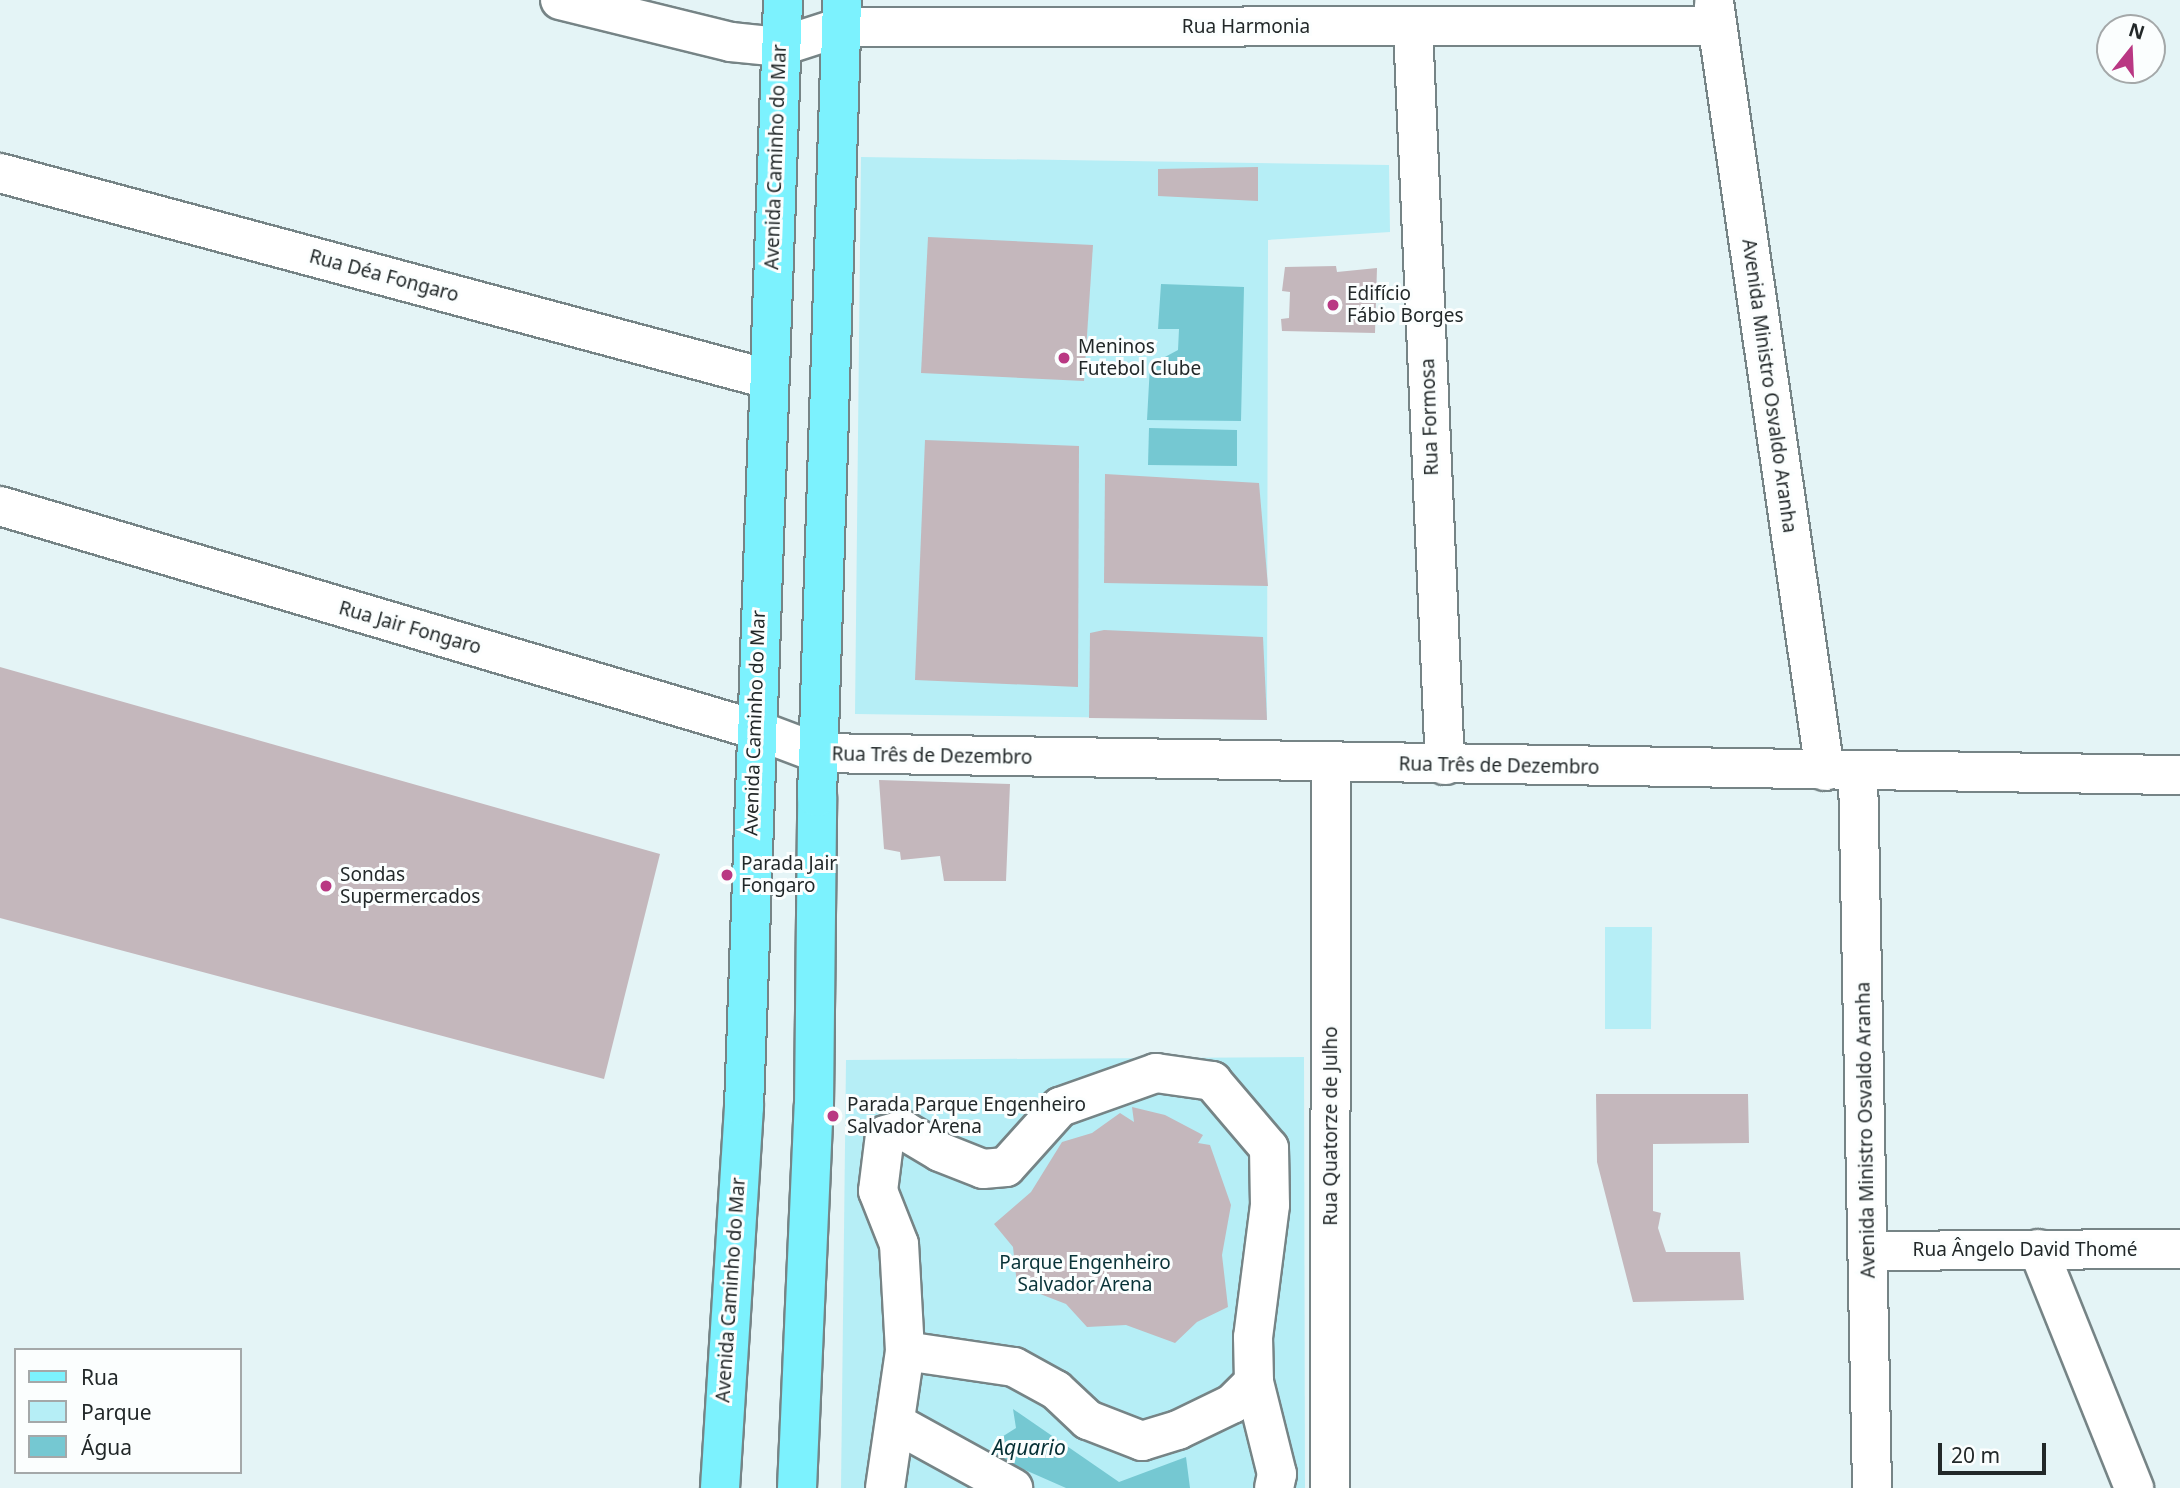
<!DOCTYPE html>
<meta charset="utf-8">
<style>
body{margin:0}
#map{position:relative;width:2180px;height:1488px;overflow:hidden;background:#e4f4f6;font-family:"Noto Sans",sans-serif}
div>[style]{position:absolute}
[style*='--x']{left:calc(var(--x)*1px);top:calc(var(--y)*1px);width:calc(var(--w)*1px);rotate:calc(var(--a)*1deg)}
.green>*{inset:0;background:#b6eef6}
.water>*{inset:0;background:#75c8d2}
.building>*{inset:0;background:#c4b7bc}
.roads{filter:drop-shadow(2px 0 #768486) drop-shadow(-2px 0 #768486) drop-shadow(0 2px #768486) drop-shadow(0 -2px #768486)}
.minor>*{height:38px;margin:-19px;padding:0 19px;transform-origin:19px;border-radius:19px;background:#fff}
.major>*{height:38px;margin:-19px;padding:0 19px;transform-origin:19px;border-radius:19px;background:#7cf2fe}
.dots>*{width:19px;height:19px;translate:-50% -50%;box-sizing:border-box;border:4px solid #fbfefe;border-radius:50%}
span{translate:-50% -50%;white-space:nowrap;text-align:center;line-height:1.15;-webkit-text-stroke:6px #fbfefe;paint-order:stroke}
.street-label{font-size:19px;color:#222829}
.poi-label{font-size:19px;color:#222829}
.left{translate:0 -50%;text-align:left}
.park-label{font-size:19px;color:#093338}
.water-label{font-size:21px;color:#063035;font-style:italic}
.legend{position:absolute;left:14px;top:1348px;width:228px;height:126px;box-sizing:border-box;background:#fbfefe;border:2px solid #a4a8a9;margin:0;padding:9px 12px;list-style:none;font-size:21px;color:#222829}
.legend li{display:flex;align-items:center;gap:14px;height:35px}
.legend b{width:35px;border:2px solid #a4a8a9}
.north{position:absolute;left:2096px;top:14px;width:70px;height:70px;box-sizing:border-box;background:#fbfefe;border:2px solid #a4a8a9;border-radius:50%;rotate:18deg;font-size:19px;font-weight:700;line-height:28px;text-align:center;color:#222829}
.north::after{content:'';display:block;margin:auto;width:24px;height:32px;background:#b93883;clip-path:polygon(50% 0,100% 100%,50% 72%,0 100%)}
.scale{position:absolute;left:1938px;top:1443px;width:108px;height:32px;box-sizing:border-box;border:4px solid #222829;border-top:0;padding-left:9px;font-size:21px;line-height:24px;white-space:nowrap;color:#222829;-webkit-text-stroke:5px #fbfefe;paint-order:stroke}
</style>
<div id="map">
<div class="green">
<i style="clip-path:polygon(861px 157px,1389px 165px,1390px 232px,1268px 240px,1267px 720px,855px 714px)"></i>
<i style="clip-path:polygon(1605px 927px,1652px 927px,1651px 1029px,1605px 1029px)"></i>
<i style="clip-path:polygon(1304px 1057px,1305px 1488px,841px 1488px,846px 1060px)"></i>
</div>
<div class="water">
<i style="clip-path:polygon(1161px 284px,1244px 287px,1241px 421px,1147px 420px,1150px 365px,1178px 350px,1179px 329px,1158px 329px)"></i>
<i style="clip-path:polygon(1149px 428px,1237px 430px,1237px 466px,1148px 465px)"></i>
<i style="clip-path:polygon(1013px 1409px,1119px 1482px,1186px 1457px,1190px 1488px,1066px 1488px,989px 1454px,997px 1440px,1016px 1428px)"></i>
</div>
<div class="building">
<i style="clip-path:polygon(1258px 167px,1258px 201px,1158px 196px,1158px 169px)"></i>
<i style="clip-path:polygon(928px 237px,1093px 245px,1084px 381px,921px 373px)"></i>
<i style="clip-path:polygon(1336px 266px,1337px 272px,1377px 268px,1375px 333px,1282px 331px,1281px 319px,1289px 318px,1290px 292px,1282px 291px,1285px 267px)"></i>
<i style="clip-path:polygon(925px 440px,1079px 446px,1078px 687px,915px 680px)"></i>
<i style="clip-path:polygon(1105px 474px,1259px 483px,1268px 586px,1104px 583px)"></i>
<i style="clip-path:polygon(1104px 630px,1263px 637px,1267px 720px,1089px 718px,1090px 633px)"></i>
<i style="clip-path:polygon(0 667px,660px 854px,604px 1079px,0 918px)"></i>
<i style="clip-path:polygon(879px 780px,1010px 784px,1006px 881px,944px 881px,940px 856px,901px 860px,900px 852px,884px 849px)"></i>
<i style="clip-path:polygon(1596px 1094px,1748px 1094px,1749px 1143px,1653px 1144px,1653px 1211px,1661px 1213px,1658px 1228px,1666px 1252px,1740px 1252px,1744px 1300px,1633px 1302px,1597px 1162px)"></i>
<i style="clip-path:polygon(1132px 1107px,1165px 1115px,1203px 1135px,1198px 1143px,1210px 1145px,1231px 1205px,1222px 1255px,1228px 1307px,1197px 1322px,1175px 1343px,1126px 1325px,1087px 1327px,1066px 1304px,1017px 1285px,1013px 1247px,994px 1224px,1031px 1192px,1062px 1142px,1092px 1133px,1120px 1113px,1134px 1122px)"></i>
</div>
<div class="roads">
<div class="minor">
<i style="--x:560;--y:0;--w:176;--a:13.8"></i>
<i style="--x:731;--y:42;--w:48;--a:5.9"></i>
<i style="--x:779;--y:47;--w:65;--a:-17.9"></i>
<i style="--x:841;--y:27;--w:875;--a:-0.07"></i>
<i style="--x:1714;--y:2;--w:777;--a:81.79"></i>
<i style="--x:1413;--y:27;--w:739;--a:87.52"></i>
<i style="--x:0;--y:173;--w:795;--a:15.01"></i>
<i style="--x:0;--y:506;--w:786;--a:16.48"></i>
<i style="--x:754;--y:729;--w:68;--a:20.6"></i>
<i style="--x:818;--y:753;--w:1362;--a:0.93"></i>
<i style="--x:1858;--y:772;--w:716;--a:88.88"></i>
<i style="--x:2038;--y:1249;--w:258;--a:68.1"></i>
<i style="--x:1869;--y:1251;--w:311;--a:-0.4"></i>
<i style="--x:905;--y:1351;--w:110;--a:8.4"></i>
<i style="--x:1014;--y:1367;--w:48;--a:28.7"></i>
<i style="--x:1056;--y:1390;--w:44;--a:43.2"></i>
<i style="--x:1088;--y:1420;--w:58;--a:21.3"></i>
<i style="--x:1142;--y:1441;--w:38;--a:-17"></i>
<i style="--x:1178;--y:1430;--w:60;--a:-25.7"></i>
<i style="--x:1232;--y:1404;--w:31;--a:-45"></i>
<i style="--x:895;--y:1423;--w:135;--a:28.8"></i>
<i style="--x:885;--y:1488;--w:138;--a:-81.7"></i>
<i style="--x:905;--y:1351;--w:107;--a:-93.2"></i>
<i style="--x:899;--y:1244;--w:57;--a:-111.6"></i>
<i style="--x:878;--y:1191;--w:56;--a:-82.9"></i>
<i style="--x:885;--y:1135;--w:19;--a:-16"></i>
<i style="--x:903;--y:1130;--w:43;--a:30.7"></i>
<i style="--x:940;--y:1152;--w:46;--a:21.6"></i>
<i style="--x:983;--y:1169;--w:23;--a:-5"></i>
<i style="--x:1006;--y:1167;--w:81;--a:-48"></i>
<i style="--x:1060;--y:1107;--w:102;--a:-19.5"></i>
<i style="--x:1156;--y:1073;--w:57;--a:8.1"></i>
<i style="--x:1212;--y:1081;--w:88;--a:49.6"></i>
<i style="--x:1269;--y:1148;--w:57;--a:89"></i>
<i style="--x:1270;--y:1205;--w:133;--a:97.3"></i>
<i style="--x:1253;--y:1337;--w:45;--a:88.7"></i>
<i style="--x:1254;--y:1382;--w:95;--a:76"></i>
<i style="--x:1277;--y:1474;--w:14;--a:102"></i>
<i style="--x:1330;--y:1488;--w:724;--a:-89.92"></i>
</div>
<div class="major">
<i style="--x:720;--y:1488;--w:382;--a:-86.4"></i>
<i style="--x:744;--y:1107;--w:1108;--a:-87.98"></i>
<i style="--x:797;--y:1488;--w:382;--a:-87.5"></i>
<i style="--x:814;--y:1106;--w:309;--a:-89.4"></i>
<i style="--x:817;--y:797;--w:797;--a:-88.2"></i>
</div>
</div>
<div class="dots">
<i style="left:1333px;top:305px;background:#b93883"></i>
<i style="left:1064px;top:358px;background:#b93883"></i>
<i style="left:727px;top:875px;background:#b93883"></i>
<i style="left:326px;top:886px;background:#b93883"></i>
<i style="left:833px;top:1116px;background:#b93883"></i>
</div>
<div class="street-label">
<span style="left:1246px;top:27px">Rua Harmonia</span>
<span style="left:776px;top:157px;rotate:-88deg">Avenida Caminho do Mar</span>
<span style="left:384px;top:276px;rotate:15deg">Rua Déa Fongaro</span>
<span style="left:1769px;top:386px;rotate:82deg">Avenida Ministro Osvaldo Aranha</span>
<span style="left:1430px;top:417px;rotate:-92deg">Rua Formosa</span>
<span style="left:410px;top:628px;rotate:16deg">Rua Jair Fongaro</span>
<span style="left:755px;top:723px;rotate:-88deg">Avenida Caminho do Mar</span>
<span style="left:932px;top:756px;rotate:1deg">Rua Três de Dezembro</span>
<span style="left:1499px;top:766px;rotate:1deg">Rua Três de Dezembro</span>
<span style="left:1331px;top:1126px;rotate:-90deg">Rua Quatorze de Julho</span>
<span style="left:1866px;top:1130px;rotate:-91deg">Avenida Ministro Osvaldo Aranha</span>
<span style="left:2025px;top:1250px">Rua Ângelo David Thomé</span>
<span style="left:731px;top:1290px;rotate:-86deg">Avenida Caminho do Mar</span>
</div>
<div class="poi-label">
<span class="left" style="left:1347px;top:305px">Edifício<br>Fábio Borges</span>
<span class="left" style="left:1078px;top:358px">Meninos<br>Futebol Clube</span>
<span class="left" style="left:741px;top:875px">Parada Jair<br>Fongaro</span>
<span class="left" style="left:340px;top:886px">Sondas<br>Supermercados</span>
<span class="left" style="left:847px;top:1116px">Parada Parque Engenheiro<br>Salvador Arena</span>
</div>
<div class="park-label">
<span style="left:1085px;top:1274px">Parque Engenheiro<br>Salvador Arena</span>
</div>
<div class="water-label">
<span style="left:1029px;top:1447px">Aquario</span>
</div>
<ul class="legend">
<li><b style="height:9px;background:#7cf2fe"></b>Rua</li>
<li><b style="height:19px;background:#b6eef6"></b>Parque</li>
<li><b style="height:19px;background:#75c8d2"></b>Água</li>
</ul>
<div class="north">N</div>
<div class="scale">20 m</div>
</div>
